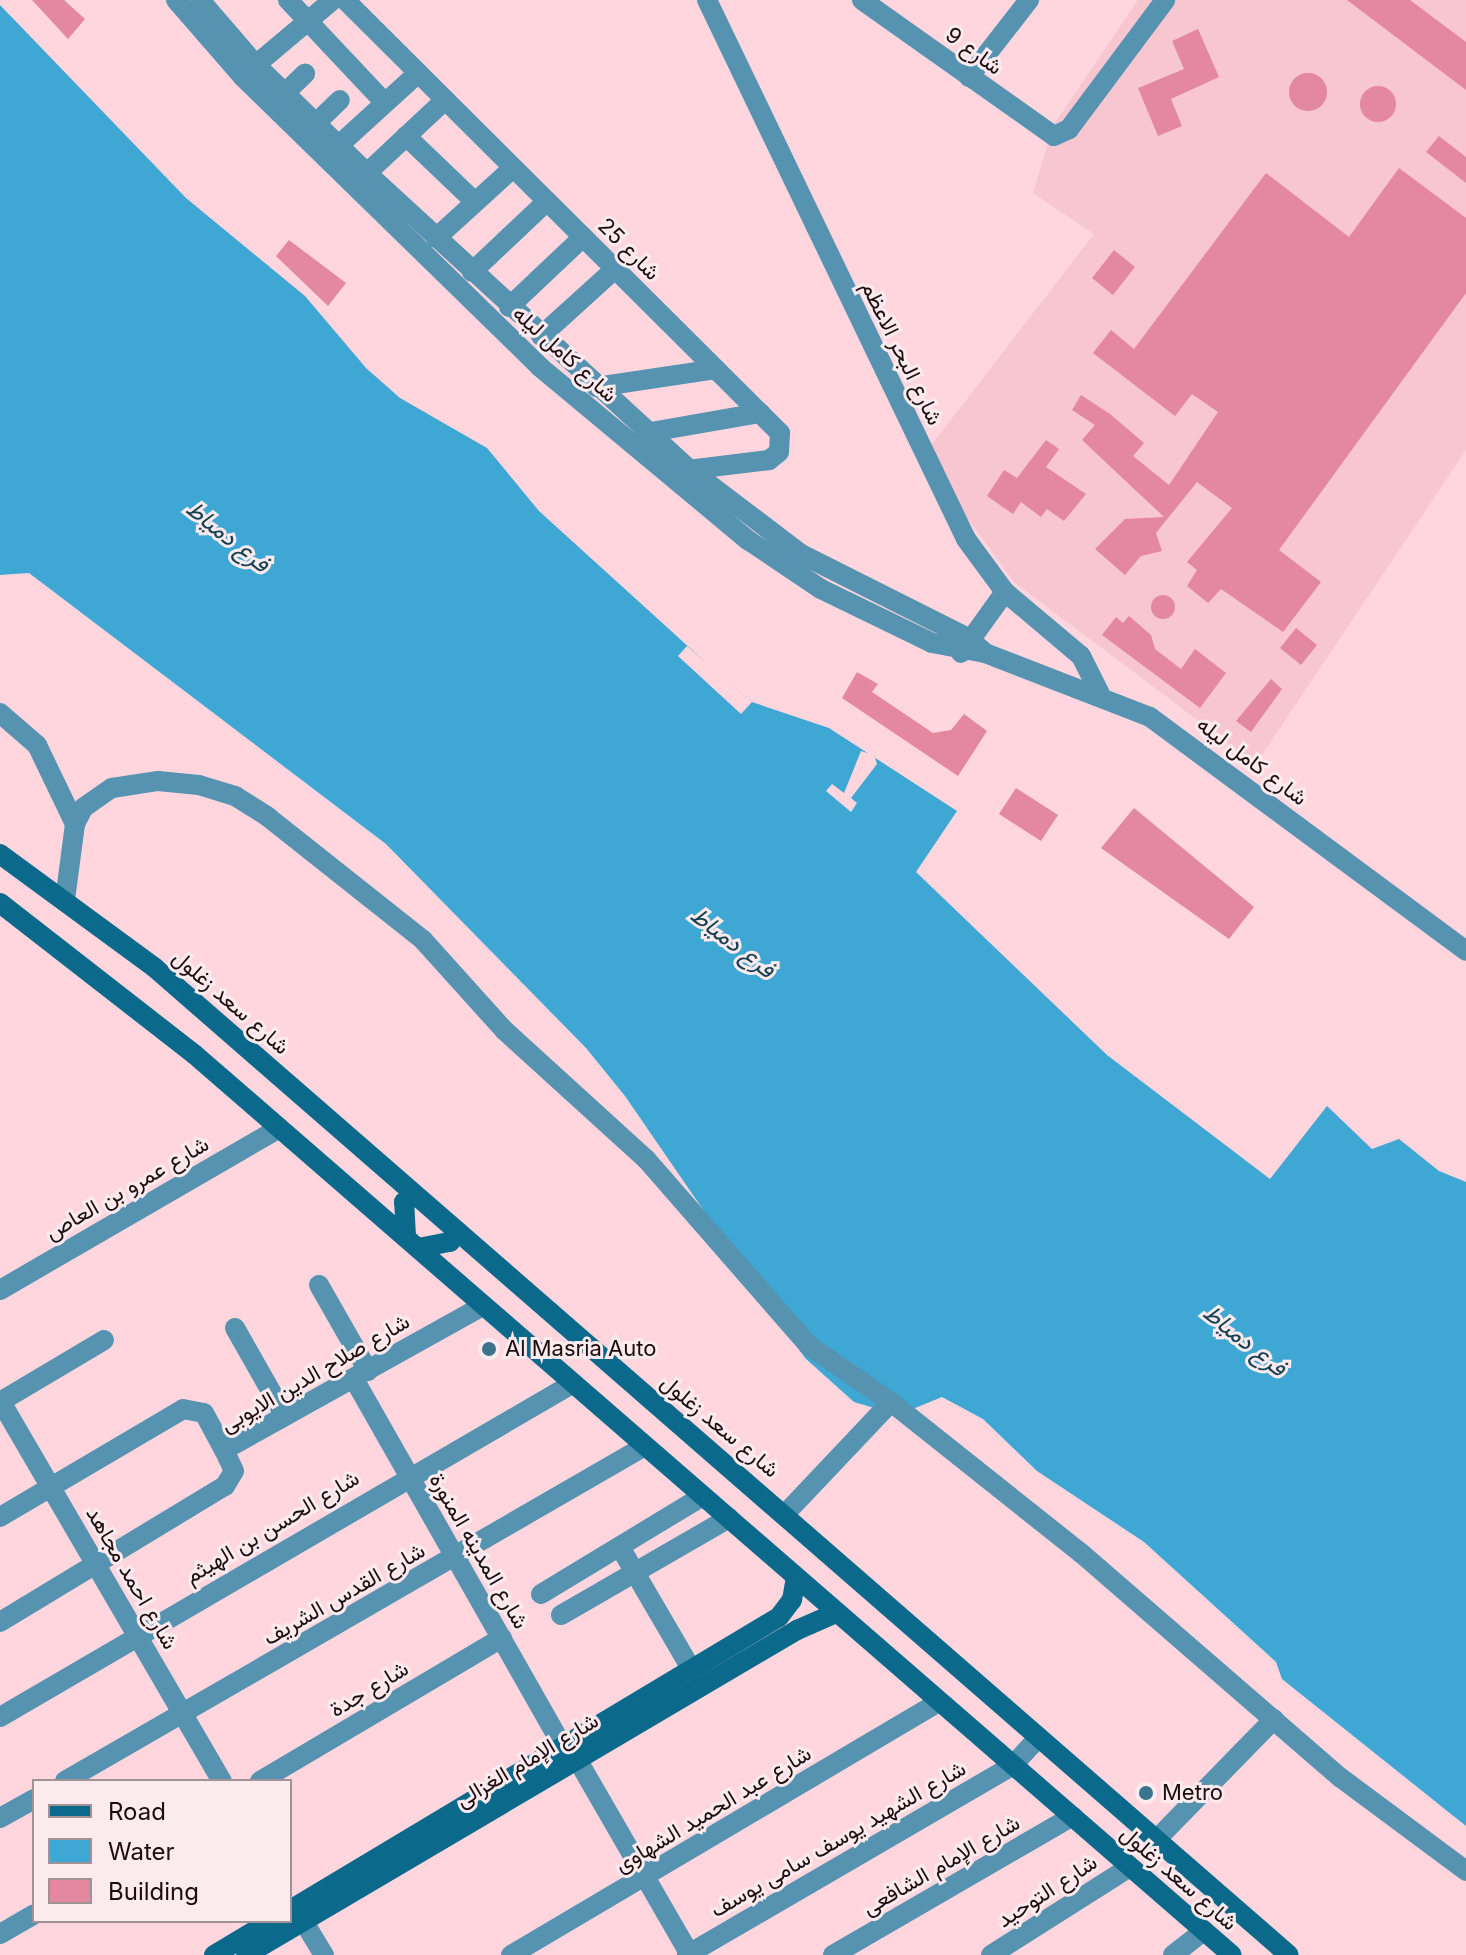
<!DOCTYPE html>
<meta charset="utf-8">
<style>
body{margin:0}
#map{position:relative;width:1466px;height:1955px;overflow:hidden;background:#ffd6de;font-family:Inter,Vazirmatn,sans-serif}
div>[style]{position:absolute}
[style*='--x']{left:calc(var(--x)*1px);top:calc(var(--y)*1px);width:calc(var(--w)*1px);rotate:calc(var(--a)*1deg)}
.built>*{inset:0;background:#f7c6d0}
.water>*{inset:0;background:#3fa7d4}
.pier>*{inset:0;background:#ffd6de}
.building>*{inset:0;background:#e3889f}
.round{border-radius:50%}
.minor>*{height:20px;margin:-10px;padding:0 10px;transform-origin:10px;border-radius:10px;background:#5593b1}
.tertiary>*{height:20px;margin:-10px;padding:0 10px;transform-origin:10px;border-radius:10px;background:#5593b1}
.secondary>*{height:20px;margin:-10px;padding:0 10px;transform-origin:10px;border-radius:10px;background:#0b6a8c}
.dots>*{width:22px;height:22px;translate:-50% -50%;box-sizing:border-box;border:4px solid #fbebee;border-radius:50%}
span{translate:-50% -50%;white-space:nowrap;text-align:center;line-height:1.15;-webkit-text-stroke:6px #fbebee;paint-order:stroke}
.street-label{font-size:22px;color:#1b0d10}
.poi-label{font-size:22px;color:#1b0d10}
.left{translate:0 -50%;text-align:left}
.water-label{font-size:24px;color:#144053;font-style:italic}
.legend{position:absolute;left:32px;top:1779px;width:260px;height:144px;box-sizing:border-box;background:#fbebee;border:2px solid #a19295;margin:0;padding:10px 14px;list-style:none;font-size:24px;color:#1b0d10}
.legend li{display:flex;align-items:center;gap:16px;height:40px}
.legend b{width:40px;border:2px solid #a19295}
</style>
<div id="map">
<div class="built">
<i style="clip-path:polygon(1138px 0,1466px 0,1466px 450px,1256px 764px,1015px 583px,960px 508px,930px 447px,1094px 234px,1033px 193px,1053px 126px)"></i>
</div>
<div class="water">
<i style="clip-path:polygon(0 5px,186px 198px,305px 296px,366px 368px,400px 398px,487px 448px,539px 511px,713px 669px,752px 702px,829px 728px,957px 811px,916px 872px,1107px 1055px,1270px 1179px,1327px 1106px,1372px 1149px,1399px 1139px,1439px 1171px,1466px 1182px,1466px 1826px,1282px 1679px,1276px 1662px,1144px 1542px,1037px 1471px,983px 1419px,942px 1397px,898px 1415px,854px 1402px,805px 1358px,625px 1096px,586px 1048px,386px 844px,29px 573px,0 575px)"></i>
</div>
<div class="pier">
<i style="clip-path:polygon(687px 646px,752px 702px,741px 714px,678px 656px)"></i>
<i style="clip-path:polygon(861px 751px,874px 755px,877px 764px,851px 798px,857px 803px,851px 812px,826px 791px,832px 784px,844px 793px)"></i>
</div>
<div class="building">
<i style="clip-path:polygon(32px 0,64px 0,85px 19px,68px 39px)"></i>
<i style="clip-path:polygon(1347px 0,1410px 0,1466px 42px,1466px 90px)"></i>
<i style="clip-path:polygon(1198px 29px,1219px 77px,1171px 99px,1182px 126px,1158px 136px,1138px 88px,1184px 69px,1172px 41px)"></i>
<i class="round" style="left:1289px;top:73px;width:38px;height:38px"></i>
<i class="round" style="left:1360px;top:86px;width:36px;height:36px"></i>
<i style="clip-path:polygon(1439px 136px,1466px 157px,1466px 183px,1426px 152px)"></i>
<i style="clip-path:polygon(1399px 168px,1466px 218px,1466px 293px,1279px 550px,1321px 582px,1283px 632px,1221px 589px,1208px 603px,1187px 586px,1197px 570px,1187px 562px,1232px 508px,1197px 482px,1156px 533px,1162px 551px,1141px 556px,1125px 575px,1095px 549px,1125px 519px,1164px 517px,1082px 440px,1095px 425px,1072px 410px,1081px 395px,1110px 414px,1144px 443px,1133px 456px,1169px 485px,1218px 412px,1192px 394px,1175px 416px,1093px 353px,1111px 330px,1134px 349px,1266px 173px,1349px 237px)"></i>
<i style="clip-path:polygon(289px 240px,346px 283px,328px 306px,276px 256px)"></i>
<i style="clip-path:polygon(1114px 250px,1135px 267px,1113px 295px,1092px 278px)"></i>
<i style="clip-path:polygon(1046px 440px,1059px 449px,1046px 467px,1086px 494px,1064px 521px,1047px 509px,1041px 517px,1021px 502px,1013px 514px,987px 496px,1004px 470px,1017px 478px)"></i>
<i class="round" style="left:1151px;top:595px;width:24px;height:24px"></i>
<i style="clip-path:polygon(1129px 616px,1151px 635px,1155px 649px,1181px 669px,1195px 649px,1226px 673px,1200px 708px,1102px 635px,1116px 617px,1123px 623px)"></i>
<i style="clip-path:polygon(1296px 628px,1317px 645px,1301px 665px,1280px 648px)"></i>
<i style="clip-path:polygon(857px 672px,878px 684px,872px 692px,933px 733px,951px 730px,964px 714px,987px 731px,958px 776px,842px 698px)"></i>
<i style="clip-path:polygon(1271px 679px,1282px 689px,1251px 732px,1236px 721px)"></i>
<i style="clip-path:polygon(1016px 788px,1058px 815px,1041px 841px,999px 814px)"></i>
<i style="clip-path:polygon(1134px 808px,1254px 907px,1229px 939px,1101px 848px)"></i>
</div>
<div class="minor">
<i style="--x:288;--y:0;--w:141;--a:46.7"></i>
<i style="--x:345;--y:0;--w:614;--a:44.87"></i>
<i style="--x:780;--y:433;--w:19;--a:93"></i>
<i style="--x:779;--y:452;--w:13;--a:141"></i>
<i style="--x:769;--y:460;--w:92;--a:173.1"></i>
<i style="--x:707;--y:0;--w:598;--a:64.33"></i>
<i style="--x:966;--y:539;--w:66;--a:53.7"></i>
<i style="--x:1005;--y:592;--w:99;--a:40.1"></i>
<i style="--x:1081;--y:656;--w:42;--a:63.4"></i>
<i style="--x:862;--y:0;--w:235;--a:35.3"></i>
<i style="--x:1054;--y:136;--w:17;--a:-25"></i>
<i style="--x:1069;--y:129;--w:161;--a:-53.3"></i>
<i style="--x:245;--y:74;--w:115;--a:-40.1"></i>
<i style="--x:969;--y:77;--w:98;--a:-52.1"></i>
<i style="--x:285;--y:93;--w:28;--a:-44"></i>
<i style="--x:316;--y:123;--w:33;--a:-44"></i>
<i style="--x:406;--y:136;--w:95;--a:43.7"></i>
<i style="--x:339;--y:145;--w:107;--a:-42.3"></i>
<i style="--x:367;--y:173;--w:107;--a:-43.1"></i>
<i style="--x:436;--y:238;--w:104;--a:-42.3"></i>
<i style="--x:472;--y:272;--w:103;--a:-43.4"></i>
<i style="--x:509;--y:307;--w:102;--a:-43.4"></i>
<i style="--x:541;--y:336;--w:100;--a:-42.2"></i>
<i style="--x:596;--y:387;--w:121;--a:-8.5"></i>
<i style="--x:645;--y:433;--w:117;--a:-9.9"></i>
<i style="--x:961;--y:653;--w:75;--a:-54.2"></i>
<i style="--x:0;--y:713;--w:49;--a:40.9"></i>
<i style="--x:37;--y:745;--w:88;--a:64.3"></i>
<i style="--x:65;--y:900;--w:77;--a:-82.5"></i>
<i style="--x:75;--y:824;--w:18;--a:-63"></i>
<i style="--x:83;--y:808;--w:35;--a:-35"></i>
<i style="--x:112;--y:788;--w:47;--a:-8.7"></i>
<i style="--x:158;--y:781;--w:41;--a:5.6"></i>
<i style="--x:199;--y:785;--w:38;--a:17"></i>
<i style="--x:235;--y:796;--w:39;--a:32"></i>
<i style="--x:268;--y:817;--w:198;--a:38.4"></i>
<i style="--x:423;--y:940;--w:121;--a:48"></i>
<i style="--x:504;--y:1030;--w:192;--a:42.3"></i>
<i style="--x:646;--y:1159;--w:247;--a:48.9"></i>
<i style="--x:808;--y:1345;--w:101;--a:34.5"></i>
<i style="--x:891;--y:1402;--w:243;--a:38.5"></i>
<i style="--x:1081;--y:1553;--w:344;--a:40.9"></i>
<i style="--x:1341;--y:1778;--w:156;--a:36.6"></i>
<i style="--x:319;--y:1285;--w:99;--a:60.3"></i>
<i style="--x:0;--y:1290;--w:323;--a:-30.1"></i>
<i style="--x:235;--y:1328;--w:101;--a:60.4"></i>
<i style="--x:354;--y:1379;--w:423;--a:60.4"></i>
<i style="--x:0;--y:1400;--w:441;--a:59.8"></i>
<i style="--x:0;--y:1402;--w:121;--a:-30.8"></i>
<i style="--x:786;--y:1513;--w:153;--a:-46.6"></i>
<i style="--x:0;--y:1517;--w:212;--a:-30.5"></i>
<i style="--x:183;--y:1409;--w:21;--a:11"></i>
<i style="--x:204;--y:1413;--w:42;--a:61.6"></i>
<i style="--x:620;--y:1547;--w:143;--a:59.7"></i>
<i style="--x:541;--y:1594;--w:189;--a:-31.2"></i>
<i style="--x:561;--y:1615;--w:194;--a:-30"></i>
<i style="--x:0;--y:1622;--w:263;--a:-31.2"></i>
<i style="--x:225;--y:1486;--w:17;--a:-59"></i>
<i style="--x:234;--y:1471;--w:23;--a:-115"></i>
<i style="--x:224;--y:1450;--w:296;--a:-29.1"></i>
<i style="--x:0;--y:1717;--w:662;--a:-30.21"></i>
<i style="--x:577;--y:1759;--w:226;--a:60"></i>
<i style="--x:65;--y:1781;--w:670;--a:-30.01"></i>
<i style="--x:260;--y:1781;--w:281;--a:-30.6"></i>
<i style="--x:0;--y:1818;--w:39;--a:-29"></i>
<i style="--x:1156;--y:1840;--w:169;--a:-45.7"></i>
<i style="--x:296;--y:1909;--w:54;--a:58.7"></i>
<i style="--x:0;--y:1934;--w:39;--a:-30"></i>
<i style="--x:511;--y:1955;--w:497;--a:-30.6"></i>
<i style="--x:687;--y:1955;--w:377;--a:-30.2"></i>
<i style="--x:1013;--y:1765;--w:38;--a:-47"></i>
<i style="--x:833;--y:1955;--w:277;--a:-30.1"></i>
<i style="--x:991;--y:1955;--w:162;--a:-32.4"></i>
<i style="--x:1173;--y:1955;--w:39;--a:-38"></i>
</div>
<div class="tertiary">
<i style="--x:176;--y:0;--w:101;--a:49"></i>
<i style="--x:242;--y:76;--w:417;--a:44.3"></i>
<i style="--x:540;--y:367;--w:271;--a:39.8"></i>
<i style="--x:748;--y:540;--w:88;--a:33.9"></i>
<i style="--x:821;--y:589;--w:123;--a:25.9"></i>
<i style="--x:932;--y:643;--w:54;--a:10.7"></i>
<i style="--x:985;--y:653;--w:177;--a:21.2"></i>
<i style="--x:1150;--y:717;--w:393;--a:36.5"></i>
<i style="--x:200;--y:0;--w:86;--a:49.3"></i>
<i style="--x:256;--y:65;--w:155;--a:44.2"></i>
<i style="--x:367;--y:173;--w:437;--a:42.6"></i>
<i style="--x:689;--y:469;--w:141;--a:37.2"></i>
<i style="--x:801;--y:554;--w:187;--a:26.7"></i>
<i style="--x:968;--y:638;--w:23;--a:41"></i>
</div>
<div class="secondary">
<i style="--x:0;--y:854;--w:192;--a:36.3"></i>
<i style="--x:155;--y:968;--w:1503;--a:41.04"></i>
<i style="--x:0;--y:903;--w:246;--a:37.9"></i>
<i style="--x:194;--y:1054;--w:1374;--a:40.96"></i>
<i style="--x:406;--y:1237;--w:35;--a:-93"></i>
<i style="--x:404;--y:1202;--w:13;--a:-32"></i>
<i style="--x:418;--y:1248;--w:33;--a:-11"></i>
<i style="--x:450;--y:1242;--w:13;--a:-61"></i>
<i style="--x:290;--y:1910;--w:570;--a:-30.93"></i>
<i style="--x:779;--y:1617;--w:21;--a:-53"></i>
<i style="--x:792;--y:1600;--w:23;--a:-80"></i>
<i style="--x:214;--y:1955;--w:66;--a:-30.8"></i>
<i style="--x:246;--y:1955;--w:640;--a:-30.53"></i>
<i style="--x:797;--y:1630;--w:43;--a:-23.6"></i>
</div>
<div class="dots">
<i style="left:489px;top:1349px;background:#3c748e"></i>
<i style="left:1146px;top:1793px;background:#3c748e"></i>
</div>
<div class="street-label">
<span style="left:974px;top:51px;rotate:36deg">شارع 9</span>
<span style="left:629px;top:249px;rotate:45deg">شارع 25</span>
<span style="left:902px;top:353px;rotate:64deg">شارع البحر الاعظم</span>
<span style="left:565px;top:354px;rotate:42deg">شارع كامل ليله</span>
<span style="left:1252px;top:761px;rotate:37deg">شارع كامل ليله</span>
<span style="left:231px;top:1002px;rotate:41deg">شارع سعد زغلول</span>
<span style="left:127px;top:1188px;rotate:-30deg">شارع عمرو بن العاص</span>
<span style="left:315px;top:1373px;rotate:-30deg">شارع صلاح الدين الايوبى</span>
<span style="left:720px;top:1426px;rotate:40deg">شارع سعد زغلول</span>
<span style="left:272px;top:1527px;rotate:-31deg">شارع الحسن بن الهيثم</span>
<span style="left:479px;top:1551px;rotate:60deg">شارع المدينه المنورة</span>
<span style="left:132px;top:1578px;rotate:60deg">شارع احمد مجاهد</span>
<span style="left:344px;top:1594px;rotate:-30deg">شارع القدس الشريف</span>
<span style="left:369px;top:1689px;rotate:-31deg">شارع جدة</span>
<span style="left:527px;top:1760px;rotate:-31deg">شارع الإمام الغزالى</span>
<span style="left:713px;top:1809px;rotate:-31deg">شارع عبد الحميد الشهاوى</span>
<span style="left:838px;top:1839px;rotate:-30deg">شارع الشهيد يوسف سامى يوسف</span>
<span style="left:941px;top:1865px;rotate:-30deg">شارع الإمام الشافعى</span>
<span style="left:1179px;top:1878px;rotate:41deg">شارع سعد زغلول</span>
<span style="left:1047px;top:1891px;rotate:-33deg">شارع التوحيد</span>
</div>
<div class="poi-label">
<span class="left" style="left:505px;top:1349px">Al Masria Auto</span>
<span class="left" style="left:1162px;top:1793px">Metro</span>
</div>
<div class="water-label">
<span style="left:228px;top:536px;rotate:39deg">فرع دمياط</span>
<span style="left:733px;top:942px;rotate:38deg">فرع دمياط</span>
<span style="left:1245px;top:1340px;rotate:39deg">فرع دمياط</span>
</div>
<ul class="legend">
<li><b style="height:10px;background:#0b6a8c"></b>Road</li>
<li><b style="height:22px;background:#3fa7d4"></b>Water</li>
<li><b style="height:22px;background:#e3889f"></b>Building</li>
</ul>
</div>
